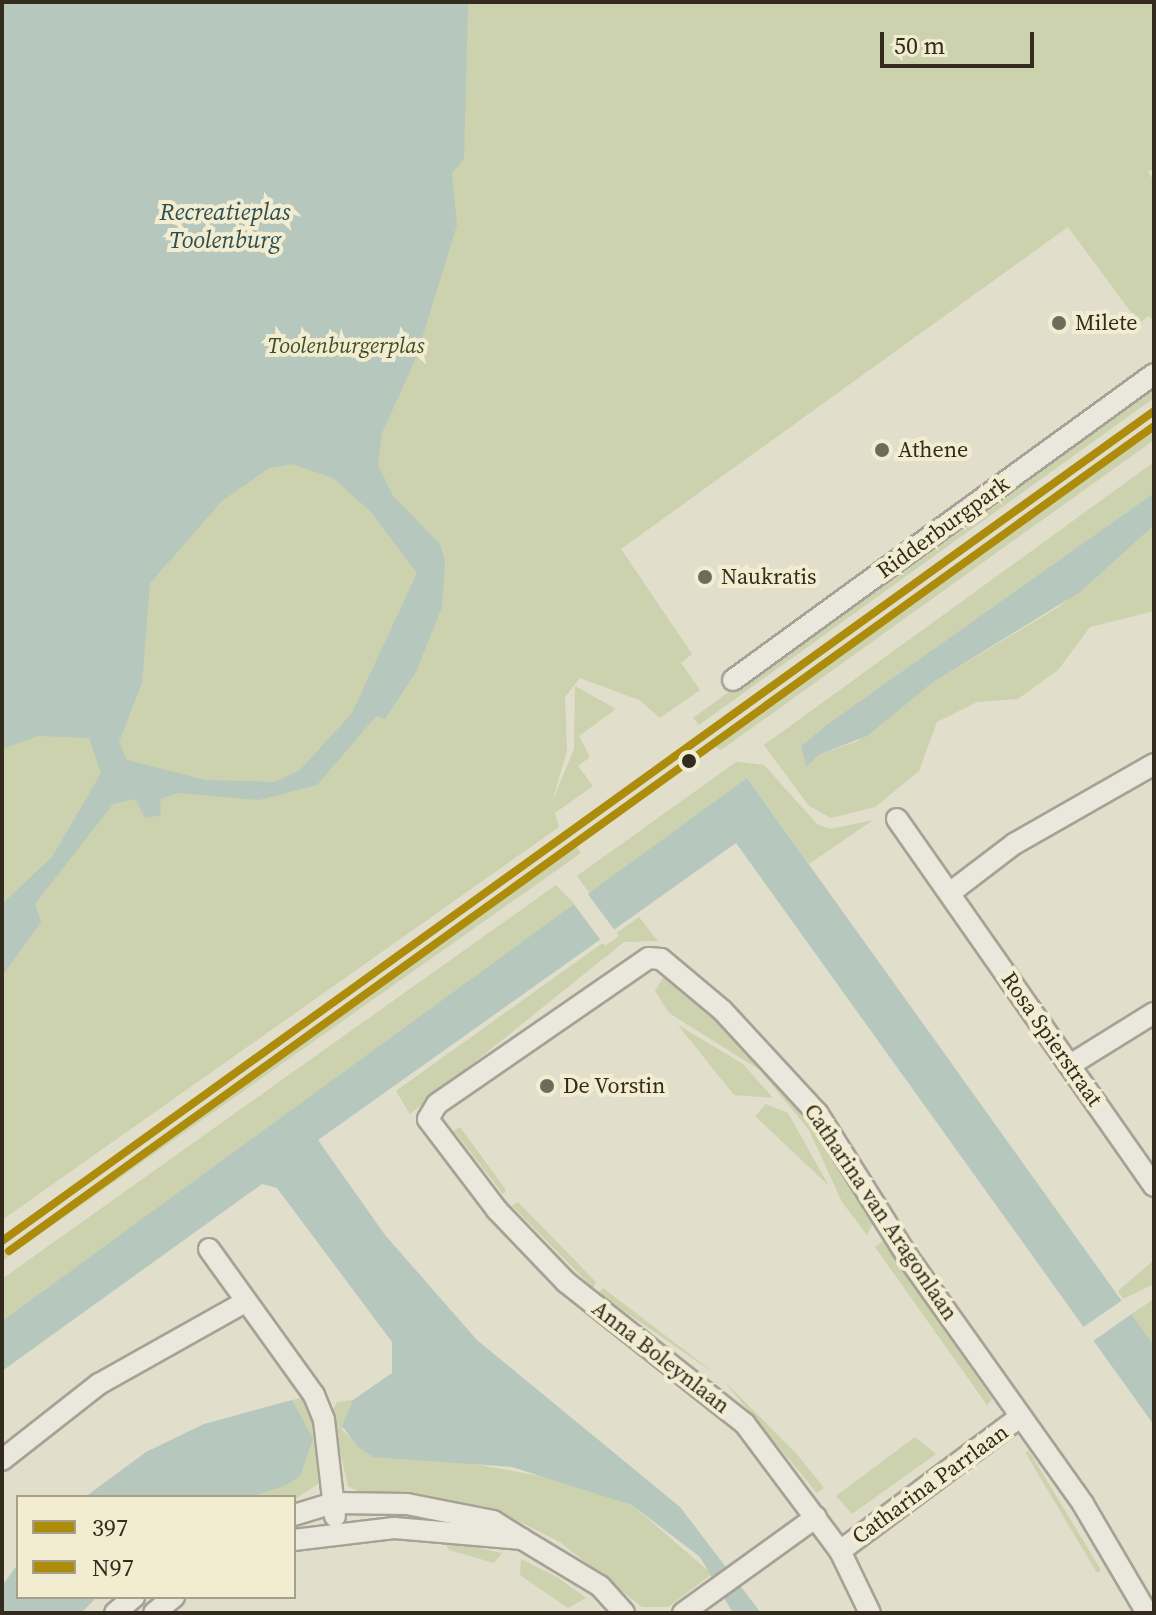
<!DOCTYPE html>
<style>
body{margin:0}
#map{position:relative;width:1156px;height:1615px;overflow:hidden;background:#e1decb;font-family:"Source Serif 4",serif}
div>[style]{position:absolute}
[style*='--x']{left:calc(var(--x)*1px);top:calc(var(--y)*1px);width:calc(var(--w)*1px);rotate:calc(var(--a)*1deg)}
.green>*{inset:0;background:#ccd1ae}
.water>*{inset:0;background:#b6c7be}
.pier>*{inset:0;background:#e1decb}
.roads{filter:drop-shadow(2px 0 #a6a295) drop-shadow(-2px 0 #a6a295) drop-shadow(0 2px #a6a295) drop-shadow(0 -2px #a6a295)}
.street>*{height:20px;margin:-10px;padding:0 10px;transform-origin:10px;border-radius:10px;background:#eae7dc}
.bus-1>*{height:8px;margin:-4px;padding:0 4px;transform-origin:4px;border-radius:4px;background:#ad8c0c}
.bus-2>*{height:8px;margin:-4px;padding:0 4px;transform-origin:4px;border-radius:4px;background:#ad8c0c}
.dots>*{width:22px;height:22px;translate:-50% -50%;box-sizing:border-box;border:4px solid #f2edd1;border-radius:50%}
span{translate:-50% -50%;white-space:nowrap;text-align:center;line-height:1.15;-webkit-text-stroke:8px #f2edd1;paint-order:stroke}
.poi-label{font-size:22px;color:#332b1e}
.left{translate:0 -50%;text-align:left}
.park-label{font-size:22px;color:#3e4e26;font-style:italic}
.street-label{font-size:22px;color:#332b1e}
.water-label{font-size:24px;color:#2e4e52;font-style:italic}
.frame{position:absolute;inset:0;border:4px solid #332b1e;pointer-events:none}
.legend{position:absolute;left:16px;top:1495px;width:280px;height:104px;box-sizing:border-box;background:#f2edd1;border:2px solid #a69f89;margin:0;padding:10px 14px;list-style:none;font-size:24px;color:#332b1e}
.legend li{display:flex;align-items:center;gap:16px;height:40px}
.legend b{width:40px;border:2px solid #a69f89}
.scale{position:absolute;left:880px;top:32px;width:154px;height:36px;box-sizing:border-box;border:4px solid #332b1e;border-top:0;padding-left:10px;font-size:24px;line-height:28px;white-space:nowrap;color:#332b1e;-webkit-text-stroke:6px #f2edd1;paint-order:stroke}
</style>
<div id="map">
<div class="green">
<i style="clip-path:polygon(2px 2px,1154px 2px,1154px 168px,1148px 172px,1154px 181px,1154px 322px,1149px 316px,1139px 323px,1068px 227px,621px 549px,692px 654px,681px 663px,700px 690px,660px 718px,639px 700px,580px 678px,565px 697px,567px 751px,552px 802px,574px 749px,575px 686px,616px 709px,579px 736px,590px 757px,578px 766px,593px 786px,555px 813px,559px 827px,2px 1220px)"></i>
<i style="clip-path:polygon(1154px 382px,1154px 398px,699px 725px,693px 718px)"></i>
<i style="clip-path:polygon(1154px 424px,1154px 440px,721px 750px,709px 743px)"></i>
<i style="clip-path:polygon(1154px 462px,1154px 493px,825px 726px,801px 746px,806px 767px,820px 754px,858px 741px,932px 683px,1060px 606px,1154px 525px,1154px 611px,1090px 627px,1058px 670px,1018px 699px,977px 702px,937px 722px,919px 771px,875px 807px,831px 818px,809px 806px,764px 745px)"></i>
<i style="clip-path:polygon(736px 762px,764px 765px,817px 824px,830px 829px,873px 820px,809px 864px,747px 778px,590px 894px,577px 876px)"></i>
<i style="clip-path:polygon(576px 846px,581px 853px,2px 1261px,2px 1252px)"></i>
<i style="clip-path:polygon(556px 885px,575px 904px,2px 1321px,2px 1279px)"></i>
<i style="clip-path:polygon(639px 917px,658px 941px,624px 942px,410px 1114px,396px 1091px)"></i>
<i style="clip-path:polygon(666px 973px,746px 1041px,810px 1117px,884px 1229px,873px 1223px,867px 1235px,842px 1202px,809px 1130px,760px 1070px,669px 1013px,655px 991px)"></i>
<i style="clip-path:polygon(678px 1025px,743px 1064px,773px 1098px,734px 1095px)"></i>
<i style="clip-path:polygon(766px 1104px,788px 1113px,829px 1186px,755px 1116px)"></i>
<i style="clip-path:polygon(460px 1127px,506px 1190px,503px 1194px,454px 1131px)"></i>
<i style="clip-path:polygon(518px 1202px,596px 1282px,593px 1288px,512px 1206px)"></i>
<i style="clip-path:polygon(883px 1241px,992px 1399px,987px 1405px,875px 1247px)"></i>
<i style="clip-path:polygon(1154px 1260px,1154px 1284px,1123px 1299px,1118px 1291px)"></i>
<i style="clip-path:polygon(603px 1288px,708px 1368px,711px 1371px,598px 1293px)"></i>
<i style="clip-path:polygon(1154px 1299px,1154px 1346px,1130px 1315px)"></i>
<i style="clip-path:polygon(723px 1380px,795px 1452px,824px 1488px,817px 1493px)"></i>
<i style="clip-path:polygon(302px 1398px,312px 1412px,319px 1483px,294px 1500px,250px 1497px,312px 1439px,292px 1400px)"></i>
<i style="clip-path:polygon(353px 1400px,342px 1430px,373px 1457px,446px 1459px,563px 1480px,632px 1505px,712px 1574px,668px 1607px,642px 1607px,560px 1542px,508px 1516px,442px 1500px,363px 1494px,348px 1486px,331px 1413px,337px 1402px)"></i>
<i style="clip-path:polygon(915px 1437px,936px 1454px,852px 1514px,836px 1496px)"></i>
<i style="clip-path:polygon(1029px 1451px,1101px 1570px,1097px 1573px,1025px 1452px)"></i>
<i style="clip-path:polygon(444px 1541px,502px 1553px,494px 1563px,449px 1550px)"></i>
<i style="clip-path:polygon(521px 1559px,557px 1577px,586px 1598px,568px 1608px,520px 1575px)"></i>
</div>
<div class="water">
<i style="clip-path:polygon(evenodd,2px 2px,468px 2px,464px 159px,452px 173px,457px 225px,416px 358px,382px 433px,378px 465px,393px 496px,440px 544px,445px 561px,442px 607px,416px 672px,385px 719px,376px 716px,317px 785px,259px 800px,178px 793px,160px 799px,161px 815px,145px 818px,135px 799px,113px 804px,35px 904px,41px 922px,2px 976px,2px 904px,52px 857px,101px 773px,89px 738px,38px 736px,2px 749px,2px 2px,292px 464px,333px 478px,371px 512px,417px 573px,352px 713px,300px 770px,275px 782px,205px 780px,127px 760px,119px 742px,142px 683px,150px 583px,222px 501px,269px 468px,292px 464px)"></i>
<i style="clip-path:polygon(1154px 493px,1154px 525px,1080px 592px,932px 683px,867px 736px,820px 754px,806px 767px,801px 746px,825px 726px)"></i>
<i style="clip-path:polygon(747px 778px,1154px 1346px,1154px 1425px,736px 843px,318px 1140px,385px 1235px,477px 1340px,680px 1507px,761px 1613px,733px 1613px,700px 1557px,632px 1505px,512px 1467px,373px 1457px,358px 1447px,342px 1426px,353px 1400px,392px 1373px,392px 1342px,277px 1188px,262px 1184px,2px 1371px,2px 1321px)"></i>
<i style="clip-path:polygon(292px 1400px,313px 1439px,300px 1476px,286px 1485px,250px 1497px,85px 1497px,146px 1452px,204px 1424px)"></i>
<i style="clip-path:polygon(18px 1564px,18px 1597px,97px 1597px,81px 1613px,2px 1613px,2px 1586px)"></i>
</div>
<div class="pier">
<i style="clip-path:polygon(587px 893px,619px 936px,605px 946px,573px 903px)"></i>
<i style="clip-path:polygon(1127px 1297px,1133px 1313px,1089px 1344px,1079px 1330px)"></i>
</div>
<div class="roads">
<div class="street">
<i style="--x:733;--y:680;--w:520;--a:-36.01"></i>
<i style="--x:897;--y:819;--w:448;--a:55"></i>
<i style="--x:951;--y:892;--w:79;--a:-37.3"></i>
<i style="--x:1014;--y:844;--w:161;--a:-29.7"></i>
<i style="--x:1070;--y:1065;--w:99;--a:-31.8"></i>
<i style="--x:209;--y:1249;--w:180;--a:54.3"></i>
<i style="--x:314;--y:1395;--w:27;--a:68"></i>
<i style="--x:324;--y:1420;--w:97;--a:83.5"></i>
<i style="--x:2;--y:1460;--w:123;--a:-38.1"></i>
<i style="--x:99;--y:1384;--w:167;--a:-29.3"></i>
<i style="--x:294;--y:1515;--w:41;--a:-17.1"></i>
<i style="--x:333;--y:1503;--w:74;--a:0.8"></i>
<i style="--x:407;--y:1504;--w:88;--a:11.2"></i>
<i style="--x:493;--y:1521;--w:34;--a:32"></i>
<i style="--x:522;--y:1539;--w:128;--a:-175.1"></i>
<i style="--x:394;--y:1528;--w:101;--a:173.2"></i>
<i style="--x:522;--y:1539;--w:91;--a:31.1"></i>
<i style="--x:600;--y:1586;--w:36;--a:48"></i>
<i style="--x:840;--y:1551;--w:224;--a:-36.7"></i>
<i style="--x:115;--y:1613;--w:25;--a:-40"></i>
<i style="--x:154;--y:1613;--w:26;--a:-39"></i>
<i style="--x:683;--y:1613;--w:164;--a:-35.8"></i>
<i style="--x:870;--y:1613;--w:69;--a:-115.8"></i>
<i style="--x:840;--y:1551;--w:159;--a:-126.8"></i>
<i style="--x:745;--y:1424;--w:228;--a:-141.6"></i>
<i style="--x:566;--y:1282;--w:100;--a:-133.8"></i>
<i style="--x:497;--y:1210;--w:114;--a:-127.2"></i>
<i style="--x:428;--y:1119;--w:17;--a:-59"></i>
<i style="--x:437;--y:1104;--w:257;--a:-34.6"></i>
<i style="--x:649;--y:958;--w:12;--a:5"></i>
<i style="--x:661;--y:959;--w:80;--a:39.9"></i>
<i style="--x:722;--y:1010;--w:142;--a:47.3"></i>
<i style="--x:818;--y:1114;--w:168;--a:57.9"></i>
<i style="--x:907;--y:1256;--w:304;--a:54.6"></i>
<i style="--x:1083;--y:1504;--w:126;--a:59.6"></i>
</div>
</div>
<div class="bus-1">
<i style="--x:2;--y:1241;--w:1420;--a:-35.77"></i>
</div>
<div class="bus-2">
<i style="--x:9;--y:1251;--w:1411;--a:-35.77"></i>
</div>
<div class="dots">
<i style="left:1059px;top:323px;background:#706a5b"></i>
<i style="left:882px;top:450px;background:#706a5b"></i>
<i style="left:705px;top:577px;background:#706a5b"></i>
<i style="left:689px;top:761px;background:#332b1e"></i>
<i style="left:547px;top:1086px;background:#706a5b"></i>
</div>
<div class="poi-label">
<span class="left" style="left:1075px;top:323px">Milete</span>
<span class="left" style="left:898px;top:450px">Athene</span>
<span class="left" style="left:721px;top:577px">Naukratis</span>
<span class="left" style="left:563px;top:1086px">De Vorstin</span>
</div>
<div class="park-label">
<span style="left:346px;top:346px">Toolenburgerplas</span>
</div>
<div class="street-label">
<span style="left:943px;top:527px;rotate:-36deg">Ridderburgpark</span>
<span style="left:1052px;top:1039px;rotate:55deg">Rosa Spierstraat</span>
<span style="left:881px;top:1212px;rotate:56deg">Catharina van Aragonlaan</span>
<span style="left:661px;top:1357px;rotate:38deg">Anna Boleynlaan</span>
<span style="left:930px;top:1484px;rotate:-36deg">Catharina Parrlaan</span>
</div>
<div class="water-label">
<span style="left:225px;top:226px">Recreatieplas<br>Toolenburg</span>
</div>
<div class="frame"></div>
<ul class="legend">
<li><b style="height:10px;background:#ad8c0c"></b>397</li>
<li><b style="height:10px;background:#ad8c0c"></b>N97</li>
</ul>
<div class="scale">50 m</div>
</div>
